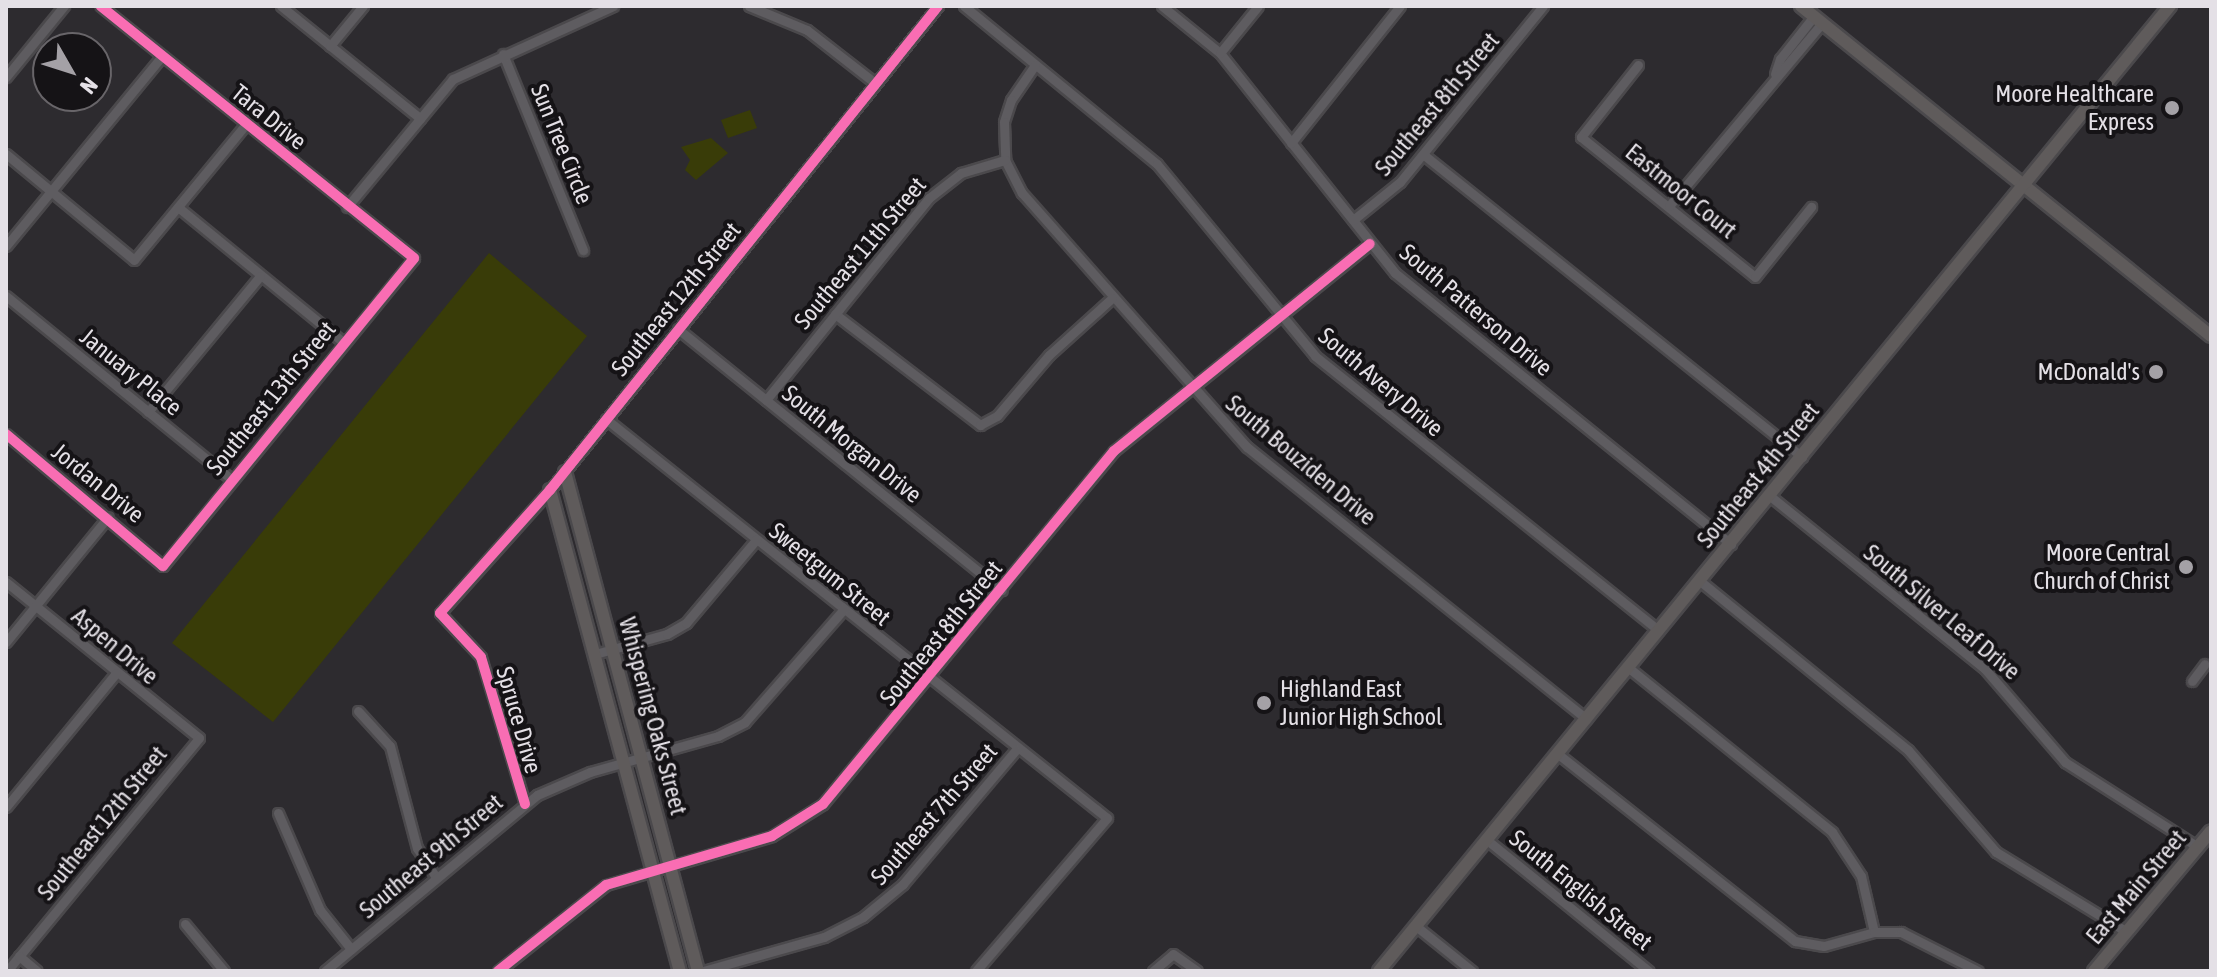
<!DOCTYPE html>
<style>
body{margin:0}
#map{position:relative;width:2217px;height:977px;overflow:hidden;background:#2d2b2f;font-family:"Asap Condensed",sans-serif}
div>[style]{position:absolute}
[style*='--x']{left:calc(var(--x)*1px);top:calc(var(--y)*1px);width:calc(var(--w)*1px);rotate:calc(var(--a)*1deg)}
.green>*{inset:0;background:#393c08}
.roads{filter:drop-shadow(2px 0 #4b494c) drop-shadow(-2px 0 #4b494c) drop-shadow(0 2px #4b494c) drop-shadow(0 -2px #4b494c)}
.street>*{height:9px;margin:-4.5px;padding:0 4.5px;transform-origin:4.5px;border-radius:4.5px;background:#5e5c60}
.secondary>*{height:12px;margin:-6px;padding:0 6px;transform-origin:6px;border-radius:6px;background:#5f5b5b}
.cycleway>*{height:10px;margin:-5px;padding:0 5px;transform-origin:5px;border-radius:5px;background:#f96db3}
.dots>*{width:22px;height:22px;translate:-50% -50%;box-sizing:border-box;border:4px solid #151316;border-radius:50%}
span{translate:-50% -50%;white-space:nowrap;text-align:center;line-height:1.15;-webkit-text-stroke:8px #151316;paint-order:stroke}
.poi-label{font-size:24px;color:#e4e0e6}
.right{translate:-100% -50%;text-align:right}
.left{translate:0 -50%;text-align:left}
.street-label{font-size:24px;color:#e4e0e6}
.frame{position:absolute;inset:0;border:8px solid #e4e0e6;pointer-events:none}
.north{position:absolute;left:32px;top:32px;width:80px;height:80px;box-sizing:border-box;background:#151316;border:2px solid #686569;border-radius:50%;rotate:129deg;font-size:22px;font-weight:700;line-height:32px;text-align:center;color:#e4e0e6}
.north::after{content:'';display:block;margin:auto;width:28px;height:36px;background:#a4a1a6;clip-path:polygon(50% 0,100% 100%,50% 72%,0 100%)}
</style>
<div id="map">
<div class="green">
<i style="clip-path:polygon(750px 110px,757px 128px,728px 138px,721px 120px)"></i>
<i style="clip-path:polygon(711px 138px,728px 153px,696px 180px,685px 170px,690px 160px,681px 147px)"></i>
<i style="clip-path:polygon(489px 253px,587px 336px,273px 722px,172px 643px)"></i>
</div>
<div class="roads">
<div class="street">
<i style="--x:281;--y:6;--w:179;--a:38.9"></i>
<i style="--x:749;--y:6;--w:63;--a:22.5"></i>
<i style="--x:807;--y:30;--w:86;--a:37.9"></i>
<i style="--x:964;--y:6;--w:249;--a:39.3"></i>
<i style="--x:1157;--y:164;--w:249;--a:50.5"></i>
<i style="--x:1315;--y:356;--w:440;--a:38.6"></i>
<i style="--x:1162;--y:6;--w:75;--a:39"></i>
<i style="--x:1220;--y:53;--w:281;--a:51.5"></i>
<i style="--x:1395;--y:273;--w:432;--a:38.9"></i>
<i style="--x:330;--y:46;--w:52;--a:-50.5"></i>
<i style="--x:1220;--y:53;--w:60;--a:-51"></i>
<i style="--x:503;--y:54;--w:212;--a:67.8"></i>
<i style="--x:1035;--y:65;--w:42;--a:124.4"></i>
<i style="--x:1011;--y:100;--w:23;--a:108"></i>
<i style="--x:1004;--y:122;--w:38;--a:88"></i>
<i style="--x:1005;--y:160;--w:37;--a:63"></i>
<i style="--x:1022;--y:193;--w:339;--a:48.5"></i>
<i style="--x:1247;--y:447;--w:435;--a:38.7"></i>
<i style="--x:1638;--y:65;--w:92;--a:128.4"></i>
<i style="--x:1581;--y:137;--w:223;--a:38.8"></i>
<i style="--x:1755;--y:277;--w:90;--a:-51.3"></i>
<i style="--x:1775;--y:74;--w:16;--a:-72"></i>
<i style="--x:1780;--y:59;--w:55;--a:-51.7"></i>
<i style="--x:6;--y:77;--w:92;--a:-50.8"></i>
<i style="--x:1291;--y:143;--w:175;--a:-51.5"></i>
<i style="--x:6;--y:154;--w:166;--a:39.6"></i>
<i style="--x:134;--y:260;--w:176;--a:-50.5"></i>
<i style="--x:1424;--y:155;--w:484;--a:38.6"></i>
<i style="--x:1669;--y:206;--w:239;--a:-50.1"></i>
<i style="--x:178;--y:207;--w:213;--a:39.3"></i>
<i style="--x:347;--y:207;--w:166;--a:-50.4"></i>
<i style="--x:453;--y:79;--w:176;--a:-24.5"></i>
<i style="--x:1353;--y:220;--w:60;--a:-39"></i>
<i style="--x:1400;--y:182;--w:227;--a:-50.9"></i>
<i style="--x:6;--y:246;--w:246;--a:-50.6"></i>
<i style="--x:6;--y:296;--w:290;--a:39.1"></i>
<i style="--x:835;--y:314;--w:183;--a:37.4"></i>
<i style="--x:980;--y:425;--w:19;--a:-28"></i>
<i style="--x:997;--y:416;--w:80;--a:-49.6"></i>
<i style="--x:1049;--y:355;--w:85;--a:-42.1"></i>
<i style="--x:678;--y:329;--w:416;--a:38.9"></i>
<i style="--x:766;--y:400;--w:260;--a:-51.1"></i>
<i style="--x:929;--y:198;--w:41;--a:-38"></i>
<i style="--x:961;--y:173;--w:46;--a:-16.5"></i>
<i style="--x:148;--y:412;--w:176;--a:-50.5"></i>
<i style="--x:606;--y:419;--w:640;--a:38.53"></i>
<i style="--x:1107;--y:818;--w:201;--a:130.6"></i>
<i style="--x:6;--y:434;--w:205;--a:40.1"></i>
<i style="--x:163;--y:566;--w:397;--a:-50.8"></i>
<i style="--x:414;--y:258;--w:402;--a:-141.2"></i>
<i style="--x:1770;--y:496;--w:276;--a:38.8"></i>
<i style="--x:1985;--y:669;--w:123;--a:49.3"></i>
<i style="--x:2065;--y:762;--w:158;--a:32.6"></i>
<i style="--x:1700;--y:581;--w:268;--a:39.1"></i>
<i style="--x:1908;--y:750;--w:135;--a:49.2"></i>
<i style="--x:1996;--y:852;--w:153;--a:31.4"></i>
<i style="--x:6;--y:582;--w:248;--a:38.9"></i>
<i style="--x:199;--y:738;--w:302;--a:129.5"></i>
<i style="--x:6;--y:642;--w:161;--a:-50.8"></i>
<i style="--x:595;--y:654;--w:75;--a:-15.5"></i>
<i style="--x:667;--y:634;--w:22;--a:-30"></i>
<i style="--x:686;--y:623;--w:109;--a:-49.9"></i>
<i style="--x:1629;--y:668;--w:261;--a:38.9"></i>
<i style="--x:1832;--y:832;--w:53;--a:56.6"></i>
<i style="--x:1861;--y:876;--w:57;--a:76.9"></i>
<i style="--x:2192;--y:681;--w:21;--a:-53"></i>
<i style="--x:358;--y:711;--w:47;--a:47.6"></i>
<i style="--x:390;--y:746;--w:106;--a:75.2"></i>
<i style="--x:417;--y:848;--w:35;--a:57"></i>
<i style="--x:1558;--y:754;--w:302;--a:38.3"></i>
<i style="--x:1795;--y:941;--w:29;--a:10"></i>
<i style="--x:1824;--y:946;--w:52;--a:-15.6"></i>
<i style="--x:1874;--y:932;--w:27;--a:0"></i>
<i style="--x:1901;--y:932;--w:86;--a:26.9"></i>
<i style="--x:525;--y:804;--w:153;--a:-106.7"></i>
<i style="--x:481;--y:657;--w:60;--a:-133"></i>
<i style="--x:440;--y:613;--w:165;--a:-48.2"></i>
<i style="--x:550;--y:490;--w:620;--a:-51.28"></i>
<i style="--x:6;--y:807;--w:173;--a:-50.6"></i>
<i style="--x:278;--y:813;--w:106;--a:66.6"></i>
<i style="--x:320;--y:910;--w:50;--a:51.5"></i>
<i style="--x:1487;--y:840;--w:208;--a:39"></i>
<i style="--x:185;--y:924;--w:61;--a:50.3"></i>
<i style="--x:1416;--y:926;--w:72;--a:38.8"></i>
<i style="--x:19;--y:956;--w:23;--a:40"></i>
<i style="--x:325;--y:971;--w:276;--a:-39.7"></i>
<i style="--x:537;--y:795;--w:58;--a:-23.5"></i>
<i style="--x:590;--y:772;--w:133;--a:-15.7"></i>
<i style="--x:718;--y:736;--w:30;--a:-27"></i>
<i style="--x:745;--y:722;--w:149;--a:-48.8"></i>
<i style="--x:498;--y:971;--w:138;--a:-38.5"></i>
<i style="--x:606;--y:885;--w:173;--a:-16.4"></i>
<i style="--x:772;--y:836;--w:60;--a:-32.1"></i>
<i style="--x:823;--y:804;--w:457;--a:-50.5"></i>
<i style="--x:1114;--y:451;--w:329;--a:-39"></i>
<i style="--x:703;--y:971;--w:126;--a:-15.7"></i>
<i style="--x:824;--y:937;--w:44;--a:-27.1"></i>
<i style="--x:863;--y:917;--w:52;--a:-39.5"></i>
<i style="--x:903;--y:884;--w:175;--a:-49.9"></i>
<i style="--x:1153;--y:971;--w:26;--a:-40"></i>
<i style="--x:1173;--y:954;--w:29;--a:35"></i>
</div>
<div class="secondary">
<i style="--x:1801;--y:6;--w:526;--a:38.83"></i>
<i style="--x:565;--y:472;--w:516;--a:75.08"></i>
<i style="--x:550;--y:490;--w:498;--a:74.9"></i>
<i style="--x:1379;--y:971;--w:1248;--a:-50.66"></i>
<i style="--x:2094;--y:971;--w:182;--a:-50.1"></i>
</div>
</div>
<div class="cycleway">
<i style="--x:6;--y:434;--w:205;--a:40.1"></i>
<i style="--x:163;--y:566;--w:397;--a:-50.8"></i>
<i style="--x:414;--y:258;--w:402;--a:-141.2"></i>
<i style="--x:525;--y:804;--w:153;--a:-106.7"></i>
<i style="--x:481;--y:657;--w:60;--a:-133"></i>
<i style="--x:440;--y:613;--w:165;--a:-48.2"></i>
<i style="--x:550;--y:490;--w:620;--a:-51.28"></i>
<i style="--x:498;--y:971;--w:138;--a:-38.5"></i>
<i style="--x:606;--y:885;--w:173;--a:-16.4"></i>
<i style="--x:772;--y:836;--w:60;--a:-32.1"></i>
<i style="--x:823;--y:804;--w:457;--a:-50.5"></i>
<i style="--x:1114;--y:451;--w:329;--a:-39"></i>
</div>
<div class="dots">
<i style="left:2172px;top:108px;background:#a4a1a6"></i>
<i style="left:2156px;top:372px;background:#a4a1a6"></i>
<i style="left:2186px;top:567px;background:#a4a1a6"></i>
<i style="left:1264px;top:703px;background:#a4a1a6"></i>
</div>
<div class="poi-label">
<span class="right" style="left:2154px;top:108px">Moore Healthcare<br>Express</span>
<span class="right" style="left:2140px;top:372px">McDonald's</span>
<span class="right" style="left:2170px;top:567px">Moore Central<br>Church of Christ</span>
<span class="left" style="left:1280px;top:703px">Highland East<br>Junior High School</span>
</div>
<div class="street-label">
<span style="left:1437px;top:104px;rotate:-50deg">Southeast 8th Street</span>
<span style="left:269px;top:117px;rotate:39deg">Tara Drive</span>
<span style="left:562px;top:144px;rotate:68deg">Sun Tree Circle</span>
<span style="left:1681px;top:191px;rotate:39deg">Eastmoor Court</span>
<span style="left:860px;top:253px;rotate:-50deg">Southeast 11th Street</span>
<span style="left:676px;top:299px;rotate:-51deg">Southeast 12th Street</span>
<span style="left:1476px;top:310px;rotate:40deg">South Patterson Drive</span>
<span style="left:131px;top:372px;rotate:39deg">January Place</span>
<span style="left:1381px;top:382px;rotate:40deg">South Avery Drive</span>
<span style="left:271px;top:398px;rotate:-51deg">Southeast 13th Street</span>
<span style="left:852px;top:444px;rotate:39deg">South Morgan Drive</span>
<span style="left:1301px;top:460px;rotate:40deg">South Bouziden Drive</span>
<span style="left:1758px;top:475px;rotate:-51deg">Southeast 4th Street</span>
<span style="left:98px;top:483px;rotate:39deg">Jordan Drive</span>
<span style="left:830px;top:574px;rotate:39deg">Sweetgum Street</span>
<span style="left:1942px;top:612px;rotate:40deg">South Silver Leaf Drive</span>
<span style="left:941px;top:633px;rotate:-51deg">Southeast 8th Street</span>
<span style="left:115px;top:646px;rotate:40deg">Aspen Drive</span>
<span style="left:653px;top:716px;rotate:75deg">Whispering Oaks Street</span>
<span style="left:519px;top:720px;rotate:74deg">Spruce Drive</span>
<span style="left:934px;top:814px;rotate:-49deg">Southeast 7th Street</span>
<span style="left:102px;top:823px;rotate:-51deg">Southeast 12th Street</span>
<span style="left:431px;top:856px;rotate:-40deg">Southeast 9th Street</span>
<span style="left:2136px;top:887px;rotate:-50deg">East Main Street</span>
<span style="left:1581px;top:890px;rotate:39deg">South English Street</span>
</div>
<div class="frame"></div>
<div class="north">N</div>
</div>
